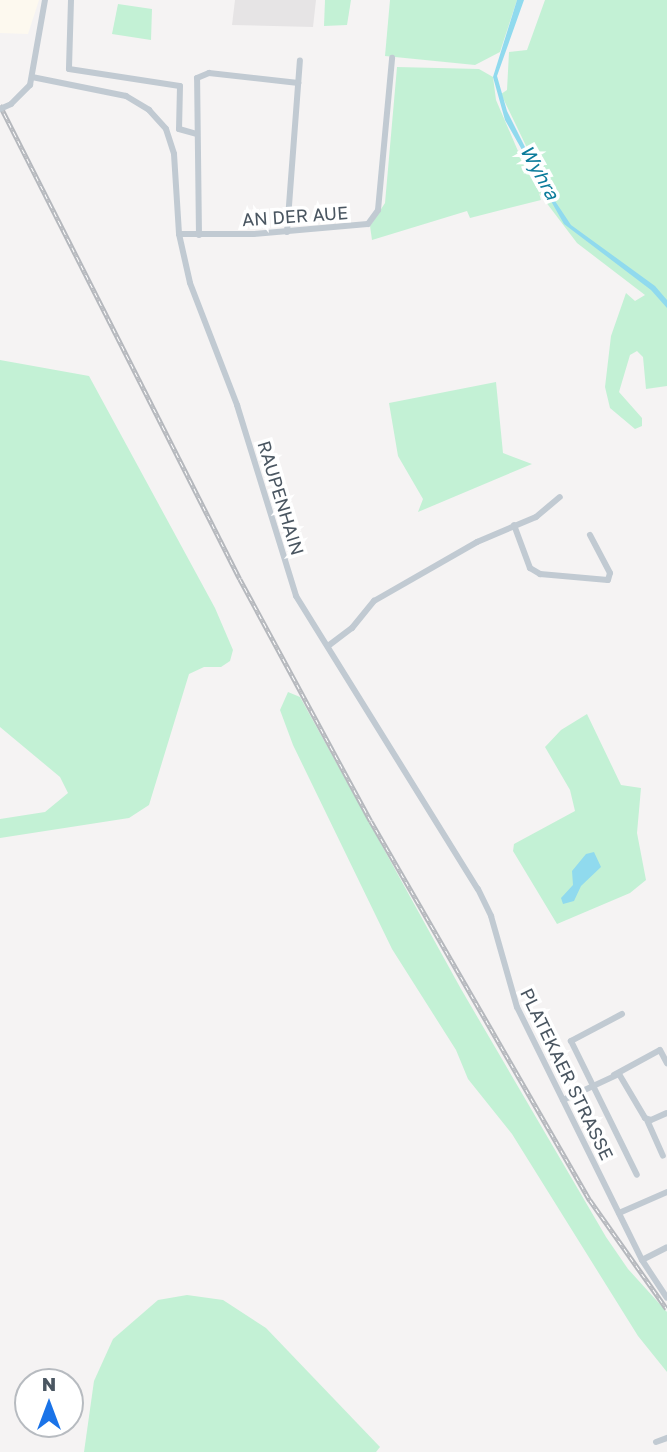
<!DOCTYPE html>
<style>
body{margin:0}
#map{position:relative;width:667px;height:1452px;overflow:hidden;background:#f5f3f3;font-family:"Golos Text",sans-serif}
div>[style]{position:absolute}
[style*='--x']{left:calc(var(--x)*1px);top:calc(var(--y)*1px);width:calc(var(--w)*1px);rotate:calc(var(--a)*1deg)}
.commercial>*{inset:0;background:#fdf9ef}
.education>*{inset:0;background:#e6e4e5}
.green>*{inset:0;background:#c3f1d5}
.water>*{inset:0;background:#90daee}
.minor>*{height:6px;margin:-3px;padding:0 3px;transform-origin:3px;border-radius:3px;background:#c1cad2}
.rail>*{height:4.5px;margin-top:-2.25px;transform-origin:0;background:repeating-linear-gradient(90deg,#fff 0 5px,#b5b8bd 0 10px);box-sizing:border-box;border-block:2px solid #b5b8bd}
.minor-bridge>*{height:6px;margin:-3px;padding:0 3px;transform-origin:3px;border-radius:3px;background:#c1cad2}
span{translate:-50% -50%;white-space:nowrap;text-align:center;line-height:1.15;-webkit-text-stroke:7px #fff;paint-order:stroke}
.street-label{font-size:18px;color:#4a5661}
.water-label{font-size:19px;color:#0c7c9b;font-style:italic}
.north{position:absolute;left:14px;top:1368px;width:70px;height:70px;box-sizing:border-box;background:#fff;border:2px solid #b7bbc0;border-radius:50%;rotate:0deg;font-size:19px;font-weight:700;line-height:28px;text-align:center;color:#4a5661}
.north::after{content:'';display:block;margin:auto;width:24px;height:32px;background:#1a73e8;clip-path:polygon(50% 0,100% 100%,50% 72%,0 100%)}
</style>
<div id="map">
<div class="commercial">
<i style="clip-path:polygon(0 0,39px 0,28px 34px,0 33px)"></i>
</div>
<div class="education">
<i style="clip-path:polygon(235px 0,316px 0,313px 27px,232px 25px)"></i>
</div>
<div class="green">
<i style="clip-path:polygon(325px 0,351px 0,347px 25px,324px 26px)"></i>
<i style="clip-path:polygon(390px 0,517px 0,500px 52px,475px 65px,385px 56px)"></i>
<i style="clip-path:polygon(545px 0,667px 0,667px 386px,646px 389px,643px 357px,637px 351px,630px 355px,619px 392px,642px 418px,642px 426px,635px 429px,610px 408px,605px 387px,611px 336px,626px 293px,635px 301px,645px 295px,577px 243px,539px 193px,541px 200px,470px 218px,467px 211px,372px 240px,370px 226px,385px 203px,397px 67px,479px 69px,493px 77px,496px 100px,521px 158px,528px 150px,501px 94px,507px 90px,509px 52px,527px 50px)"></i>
<i style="clip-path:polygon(118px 4px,152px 9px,151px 40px,112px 34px)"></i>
<i style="clip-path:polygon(0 360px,89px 376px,215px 608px,233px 650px,230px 661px,221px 667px,204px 667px,189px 674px,149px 805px,129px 818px,0 838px,0 819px,45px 812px,68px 793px,60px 777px,0 727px)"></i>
<i style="clip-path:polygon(496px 382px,503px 453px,532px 464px,418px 512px,423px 499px,398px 456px,389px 403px)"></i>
<i style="clip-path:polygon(288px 692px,300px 697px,461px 989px,606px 1237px,628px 1269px,667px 1312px,667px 1372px,638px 1336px,512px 1134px,468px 1079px,456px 1050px,392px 949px,293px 745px,280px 710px)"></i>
<i style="clip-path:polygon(587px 714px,621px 785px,641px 788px,637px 833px,646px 880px,630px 893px,557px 924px,513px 851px,514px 844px,575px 811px,570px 790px,545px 747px,561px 730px)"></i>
<i style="clip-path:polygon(187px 1295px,223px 1300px,266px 1328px,380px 1447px,376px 1452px,84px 1452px,94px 1381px,113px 1339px,158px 1300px)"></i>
</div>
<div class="water">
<i style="clip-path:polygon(517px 0,524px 0,497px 76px,507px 111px,543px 183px,571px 225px,655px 286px,667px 300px,667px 308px,651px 290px,564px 224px,505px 120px,493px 77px)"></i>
<i style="clip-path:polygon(594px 852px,601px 867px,581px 886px,574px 901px,563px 904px,561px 898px,573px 885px,572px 871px,586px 854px)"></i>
</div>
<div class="minor">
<i style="--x:71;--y:0;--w:69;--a:91.7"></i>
<i style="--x:69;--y:69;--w:112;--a:8.7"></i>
<i style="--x:180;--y:86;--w:43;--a:91.3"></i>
<i style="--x:179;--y:129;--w:18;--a:16"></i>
<i style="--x:32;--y:77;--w:96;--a:11.4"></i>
<i style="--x:126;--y:96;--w:27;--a:31"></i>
<i style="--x:149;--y:110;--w:25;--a:48"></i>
<i style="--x:166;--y:129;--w:26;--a:72"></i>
<i style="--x:174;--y:154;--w:80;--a:86.4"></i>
<i style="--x:179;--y:234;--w:50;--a:77.3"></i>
<i style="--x:190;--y:283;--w:131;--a:68.9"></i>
<i style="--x:237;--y:405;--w:200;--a:72.8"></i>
<i style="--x:296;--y:596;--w:345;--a:58.2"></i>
<i style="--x:478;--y:889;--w:30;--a:64"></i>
<i style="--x:491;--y:916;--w:95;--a:74.1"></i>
<i style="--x:517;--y:1007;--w:282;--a:63.7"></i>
<i style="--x:642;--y:1260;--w:45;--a:56.7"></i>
<i style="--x:11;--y:104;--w:27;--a:-45"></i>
<i style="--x:30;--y:85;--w:86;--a:-80"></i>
<i style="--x:287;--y:232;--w:172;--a:-85.7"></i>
<i style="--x:179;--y:234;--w:74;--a:0"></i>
<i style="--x:253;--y:234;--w:115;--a:-5"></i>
<i style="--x:368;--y:224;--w:17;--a:-54"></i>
<i style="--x:378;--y:210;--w:153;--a:-84.7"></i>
<i style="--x:199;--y:235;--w:157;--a:-90.7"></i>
<i style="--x:197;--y:78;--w:13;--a:-23"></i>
<i style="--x:209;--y:73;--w:90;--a:6.4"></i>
<i style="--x:514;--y:525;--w:46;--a:69.6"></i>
<i style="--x:530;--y:568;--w:12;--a:31"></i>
<i style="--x:540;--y:574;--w:68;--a:5"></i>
<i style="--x:608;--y:580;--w:7;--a:-74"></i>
<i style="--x:610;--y:573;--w:43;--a:-117.8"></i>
<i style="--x:328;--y:646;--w:30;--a:-37"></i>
<i style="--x:352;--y:628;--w:35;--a:-51"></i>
<i style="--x:374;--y:601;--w:119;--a:-29.8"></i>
<i style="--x:477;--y:542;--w:64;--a:-23"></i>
<i style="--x:536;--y:517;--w:31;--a:-40"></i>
<i style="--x:622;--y:1014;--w:58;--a:152.1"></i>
<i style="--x:571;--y:1041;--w:149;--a:63.8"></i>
<i style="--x:614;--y:1075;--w:52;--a:-28.5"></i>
<i style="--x:660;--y:1050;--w:15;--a:62"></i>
<i style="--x:563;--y:1100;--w:62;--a:-24.9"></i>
<i style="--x:619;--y:1074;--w:51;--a:59.4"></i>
<i style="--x:645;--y:1118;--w:6;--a:18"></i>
<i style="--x:651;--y:1120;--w:17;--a:-24"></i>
<i style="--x:647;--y:1120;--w:39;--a:66"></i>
<i style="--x:619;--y:1213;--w:52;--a:-23.6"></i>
<i style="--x:642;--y:1260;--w:28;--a:-27"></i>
<i style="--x:656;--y:1442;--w:12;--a:-20"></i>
</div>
<div class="rail">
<i style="--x:0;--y:105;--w:531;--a:63.15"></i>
<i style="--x:240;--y:579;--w:275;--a:61.6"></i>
<i style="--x:371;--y:821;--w:438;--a:60"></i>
<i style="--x:590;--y:1200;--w:133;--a:54.8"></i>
</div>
<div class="minor-bridge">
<i style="--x:0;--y:109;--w:12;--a:-24"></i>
</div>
<div class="street-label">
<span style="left:295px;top:216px;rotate:-4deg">AN DER AUE</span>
<span style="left:281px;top:498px;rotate:73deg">RAUPENHAIN</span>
<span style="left:567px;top:1074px;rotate:64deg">PLATEKAER STRASSE</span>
</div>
<div class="water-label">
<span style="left:540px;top:172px;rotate:61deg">Wyhra</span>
</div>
<div class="north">N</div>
</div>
